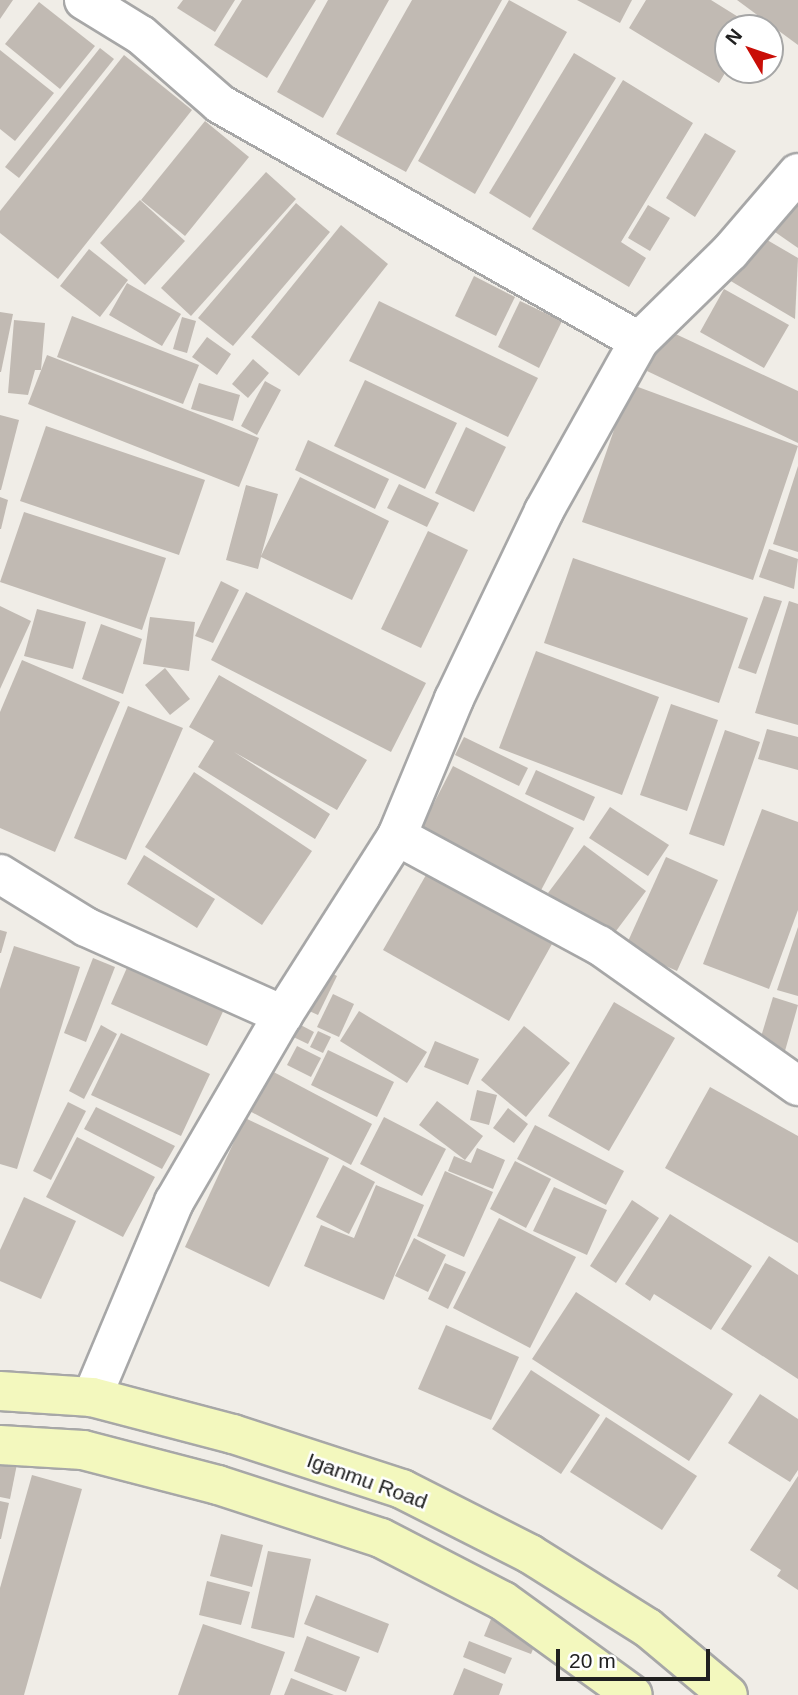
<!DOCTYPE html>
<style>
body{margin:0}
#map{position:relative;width:798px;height:1695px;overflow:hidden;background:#f0ede7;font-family:Arial,sans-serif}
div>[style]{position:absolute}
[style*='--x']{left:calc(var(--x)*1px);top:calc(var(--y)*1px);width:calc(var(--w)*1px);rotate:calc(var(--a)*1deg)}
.building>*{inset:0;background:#c1bab3}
.roads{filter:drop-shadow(2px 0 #a7a7a7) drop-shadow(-2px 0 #a7a7a7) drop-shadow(0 2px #a7a7a7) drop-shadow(0 -2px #a7a7a7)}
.street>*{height:38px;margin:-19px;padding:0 19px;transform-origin:19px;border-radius:19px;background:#fff}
.secondary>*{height:38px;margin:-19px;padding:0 19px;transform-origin:19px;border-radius:19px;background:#f3f8be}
span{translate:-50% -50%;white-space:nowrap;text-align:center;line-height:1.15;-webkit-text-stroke:5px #fff;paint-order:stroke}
.street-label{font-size:21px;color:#202020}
.north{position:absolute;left:714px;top:14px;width:70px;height:70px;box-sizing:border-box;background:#fff;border:2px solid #a6a6a6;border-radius:50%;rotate:309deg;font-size:19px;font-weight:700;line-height:28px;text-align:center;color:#202020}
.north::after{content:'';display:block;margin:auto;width:24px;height:32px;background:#c90e07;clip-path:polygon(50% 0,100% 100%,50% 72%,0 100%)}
.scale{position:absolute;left:556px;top:1649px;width:154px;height:32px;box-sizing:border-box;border:4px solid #202020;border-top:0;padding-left:9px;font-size:21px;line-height:24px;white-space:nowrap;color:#202020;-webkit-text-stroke:5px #fff;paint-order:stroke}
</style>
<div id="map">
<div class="building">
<i style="clip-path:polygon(0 0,13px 0,0 19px)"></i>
<i style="clip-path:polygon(183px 0,235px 0,215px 32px,177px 8px)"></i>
<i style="clip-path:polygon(242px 0,316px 0,267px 78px,214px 45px)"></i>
<i style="clip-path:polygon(328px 0,389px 0,323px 118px,277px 92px)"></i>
<i style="clip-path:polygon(412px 0,502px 0,406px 172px,336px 134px)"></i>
<i style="clip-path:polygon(509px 0,567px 32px,475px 194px,418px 161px)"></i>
<i style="clip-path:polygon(577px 0,632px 0,620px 23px)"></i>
<i style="clip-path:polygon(646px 0,711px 0,756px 28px,728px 28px,728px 68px,719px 83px,629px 28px)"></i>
<i style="clip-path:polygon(737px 0,798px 0,798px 45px)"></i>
<i style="clip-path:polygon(39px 2px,95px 46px,60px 89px,5px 44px)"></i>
<i style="clip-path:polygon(100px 48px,114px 59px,19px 178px,5px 167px)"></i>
<i style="clip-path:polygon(0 50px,54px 93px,15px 141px,0 129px)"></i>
<i style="clip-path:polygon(574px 53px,616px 78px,530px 218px,489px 193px)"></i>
<i style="clip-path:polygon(124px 55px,192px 110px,58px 279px,0 233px,0 211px)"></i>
<i style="clip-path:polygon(623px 80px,693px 123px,621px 242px,646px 258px,629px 287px,532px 229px)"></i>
<i style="clip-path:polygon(205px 121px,249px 157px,185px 236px,141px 200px)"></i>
<i style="clip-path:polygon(705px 133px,736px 151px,695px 217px,666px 198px)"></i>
<i style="clip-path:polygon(266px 172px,296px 199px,191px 316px,161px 288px)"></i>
<i style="clip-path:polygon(798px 198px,798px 248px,775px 232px)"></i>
<i style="clip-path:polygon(140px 200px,185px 241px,145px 285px,100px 243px)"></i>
<i style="clip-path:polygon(296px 203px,330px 232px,233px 346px,198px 318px)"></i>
<i style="clip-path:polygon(648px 205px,670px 218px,650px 251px,628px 238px)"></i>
<i style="clip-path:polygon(341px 225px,388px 264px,299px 376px,251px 337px)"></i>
<i style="clip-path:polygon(757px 234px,798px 258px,795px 319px,729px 280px)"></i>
<i style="clip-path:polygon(89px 249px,128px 280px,100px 317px,60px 286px)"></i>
<i style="clip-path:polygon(474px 276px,515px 297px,496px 336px,455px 316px)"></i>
<i style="clip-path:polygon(127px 283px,181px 314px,162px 346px,109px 315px)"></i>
<i style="clip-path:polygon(724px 289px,789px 325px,764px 368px,700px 332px)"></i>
<i style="clip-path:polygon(379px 301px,538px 378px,508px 437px,349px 361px)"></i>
<i style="clip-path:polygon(520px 301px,562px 321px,539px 368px,498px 347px)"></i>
<i style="clip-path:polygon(0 312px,13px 314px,1px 372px,0 372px)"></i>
<i style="clip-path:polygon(72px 316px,199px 365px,183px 404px,57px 357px)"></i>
<i style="clip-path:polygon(182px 317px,196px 321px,187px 353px,173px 349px)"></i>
<i style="clip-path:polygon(14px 320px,45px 323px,41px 370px,35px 370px,28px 395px,8px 393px)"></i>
<i style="clip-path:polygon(667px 330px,798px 391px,798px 443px,647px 371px)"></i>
<i style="clip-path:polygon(207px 337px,231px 354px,217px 375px,192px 357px)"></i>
<i style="clip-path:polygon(47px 355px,259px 438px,239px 487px,28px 404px)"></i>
<i style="clip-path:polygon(253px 359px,269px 373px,248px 398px,232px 384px)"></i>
<i style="clip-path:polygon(365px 380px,457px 423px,425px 489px,334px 446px)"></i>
<i style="clip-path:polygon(265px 381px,281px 390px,257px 435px,241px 426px)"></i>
<i style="clip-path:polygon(199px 383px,240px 395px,233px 421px,191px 409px)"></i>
<i style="clip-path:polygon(630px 384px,798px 446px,753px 580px,582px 522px)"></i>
<i style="clip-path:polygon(0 415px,19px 420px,1px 490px,0 490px)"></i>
<i style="clip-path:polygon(46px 426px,205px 480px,179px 555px,20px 501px)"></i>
<i style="clip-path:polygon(466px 427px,506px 447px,474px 512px,435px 493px)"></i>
<i style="clip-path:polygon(308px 440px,389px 479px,375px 509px,295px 470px)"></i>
<i style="clip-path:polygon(798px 466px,798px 552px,773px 544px)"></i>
<i style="clip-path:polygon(300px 477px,389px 521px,352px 600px,261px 557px,258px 569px,226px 560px,246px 485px,278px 494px,261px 556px)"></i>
<i style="clip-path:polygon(399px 484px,439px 503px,427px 527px,387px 508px)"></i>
<i style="clip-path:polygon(0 497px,8px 500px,1px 529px,0 529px)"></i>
<i style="clip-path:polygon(24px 512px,166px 558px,142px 630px,0 582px)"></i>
<i style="clip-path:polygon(428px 531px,468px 550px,421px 648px,381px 629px)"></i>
<i style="clip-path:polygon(769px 549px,798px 559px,794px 589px,759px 577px)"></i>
<i style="clip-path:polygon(573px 558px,748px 618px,719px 703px,544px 643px)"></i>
<i style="clip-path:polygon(221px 581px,239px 590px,213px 643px,195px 636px)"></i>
<i style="clip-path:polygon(246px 592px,426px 683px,391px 752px,211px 660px)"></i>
<i style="clip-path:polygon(764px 596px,782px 601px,756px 674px,738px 668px)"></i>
<i style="clip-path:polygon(789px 601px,798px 604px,798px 725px,755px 713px)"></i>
<i style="clip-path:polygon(0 606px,31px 621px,0 689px)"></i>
<i style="clip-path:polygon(37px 609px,86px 622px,73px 669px,24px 656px)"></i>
<i style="clip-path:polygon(150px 617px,195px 622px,189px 671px,143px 664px)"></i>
<i style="clip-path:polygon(101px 624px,142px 639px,123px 694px,82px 679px)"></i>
<i style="clip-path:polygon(536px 651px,659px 697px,622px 795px,499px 748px)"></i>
<i style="clip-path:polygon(22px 660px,120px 702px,55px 852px,0 828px,0 712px)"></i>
<i style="clip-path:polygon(165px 668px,190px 699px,170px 715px,145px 685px)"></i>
<i style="clip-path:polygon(219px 675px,367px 760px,337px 810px,234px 752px,330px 814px,315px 839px,198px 767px,214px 741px,189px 727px)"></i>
<i style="clip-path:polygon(671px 704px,718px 720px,687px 811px,640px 795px)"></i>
<i style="clip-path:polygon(128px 706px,183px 728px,126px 860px,74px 838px)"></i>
<i style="clip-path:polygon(767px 729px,798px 737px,798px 770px,758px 759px)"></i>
<i style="clip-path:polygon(725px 730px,760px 742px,724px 846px,689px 834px)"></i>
<i style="clip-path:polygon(464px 737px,528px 768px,519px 786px,455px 755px)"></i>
<i style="clip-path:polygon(453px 766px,574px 828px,538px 896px,418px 834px)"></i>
<i style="clip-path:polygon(536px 770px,595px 797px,584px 821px,525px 794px)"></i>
<i style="clip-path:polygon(194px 772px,312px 851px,262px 925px,145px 847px)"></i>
<i style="clip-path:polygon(610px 807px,669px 845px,648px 876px,589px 838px)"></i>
<i style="clip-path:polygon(762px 809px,798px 822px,798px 910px,769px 989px,703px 964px)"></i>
<i style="clip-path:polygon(584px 845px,646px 891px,610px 939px,548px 893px)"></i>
<i style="clip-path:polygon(144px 855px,215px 899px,197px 928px,127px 884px)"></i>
<i style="clip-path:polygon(666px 857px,718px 880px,677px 971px,625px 948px)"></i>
<i style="clip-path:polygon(426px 875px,552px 944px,509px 1021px,383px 950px)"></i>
<i style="clip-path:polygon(798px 927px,798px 996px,777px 990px)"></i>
<i style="clip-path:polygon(0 930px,7px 932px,1px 953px,0 953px)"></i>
<i style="clip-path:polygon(14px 946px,80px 967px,17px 1169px,0 1164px,0 989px)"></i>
<i style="clip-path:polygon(93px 958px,115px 967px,86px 1042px,64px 1033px)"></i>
<i style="clip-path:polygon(129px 963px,226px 1005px,207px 1046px,111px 1004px)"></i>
<i style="clip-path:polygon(316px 965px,337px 976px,318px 1015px,296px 1005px)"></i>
<i style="clip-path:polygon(333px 994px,354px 1004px,339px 1037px,317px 1027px)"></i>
<i style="clip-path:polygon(773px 997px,798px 1005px,783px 1058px,757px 1050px)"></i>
<i style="clip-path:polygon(614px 1002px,675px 1038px,609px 1151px,548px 1116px)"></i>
<i style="clip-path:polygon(359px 1011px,427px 1052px,407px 1083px,340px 1041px)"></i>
<i style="clip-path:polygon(293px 1021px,314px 1032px,308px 1044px,287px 1034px)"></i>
<i style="clip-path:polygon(101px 1025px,117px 1034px,84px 1099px,69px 1091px)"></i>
<i style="clip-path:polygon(524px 1026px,570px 1063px,526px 1117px,481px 1080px)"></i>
<i style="clip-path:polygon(318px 1031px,331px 1037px,323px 1053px,310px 1047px)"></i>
<i style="clip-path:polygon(121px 1033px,210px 1074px,181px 1136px,91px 1095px)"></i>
<i style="clip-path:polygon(435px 1041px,479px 1059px,468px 1085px,424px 1067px)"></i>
<i style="clip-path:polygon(297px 1046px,321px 1058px,311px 1077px,287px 1065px)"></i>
<i style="clip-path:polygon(328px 1050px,394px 1082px,377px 1117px,311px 1085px)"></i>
<i style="clip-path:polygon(266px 1068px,372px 1124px,351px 1165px,244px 1108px)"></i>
<i style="clip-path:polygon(710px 1087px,798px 1136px,798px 1243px,665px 1168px)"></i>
<i style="clip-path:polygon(477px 1090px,497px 1095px,489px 1125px,470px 1120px)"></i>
<i style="clip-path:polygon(437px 1101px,483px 1136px,465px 1160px,419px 1125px)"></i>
<i style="clip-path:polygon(68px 1102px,86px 1111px,51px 1180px,33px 1171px)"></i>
<i style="clip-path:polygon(96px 1107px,175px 1146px,162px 1169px,84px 1129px)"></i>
<i style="clip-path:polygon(508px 1108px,528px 1124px,514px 1143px,493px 1128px)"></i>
<i style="clip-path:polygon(384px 1117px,446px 1149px,422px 1196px,360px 1164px)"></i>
<i style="clip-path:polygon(245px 1118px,329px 1158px,269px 1287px,185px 1247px)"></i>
<i style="clip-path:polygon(535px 1125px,624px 1171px,606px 1205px,517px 1159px)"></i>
<i style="clip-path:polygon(77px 1137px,155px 1177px,123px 1237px,46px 1197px)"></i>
<i style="clip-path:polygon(477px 1148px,505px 1160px,493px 1189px,448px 1171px,454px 1156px,471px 1163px)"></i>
<i style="clip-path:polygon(515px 1161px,551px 1179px,526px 1228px,490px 1209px)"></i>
<i style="clip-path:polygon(343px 1165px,375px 1182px,349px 1234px,316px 1217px)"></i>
<i style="clip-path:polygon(445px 1171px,493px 1192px,464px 1257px,417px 1236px)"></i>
<i style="clip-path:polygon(376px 1185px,424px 1205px,384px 1300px,304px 1266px,321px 1225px,354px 1238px)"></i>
<i style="clip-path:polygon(554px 1187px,607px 1210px,587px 1255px,533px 1231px)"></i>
<i style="clip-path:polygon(24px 1197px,76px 1221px,41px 1299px,0 1281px,0 1250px)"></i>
<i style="clip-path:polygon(632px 1200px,659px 1218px,616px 1283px,590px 1266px)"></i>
<i style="clip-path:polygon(670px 1214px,752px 1266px,711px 1330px,654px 1294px,650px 1301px,625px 1284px)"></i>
<i style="clip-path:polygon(499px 1218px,576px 1257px,530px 1348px,453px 1308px)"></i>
<i style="clip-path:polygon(414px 1238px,446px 1255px,428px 1292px,395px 1276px)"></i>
<i style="clip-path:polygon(769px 1256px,798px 1275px,798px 1379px,721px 1329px)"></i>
<i style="clip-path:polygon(445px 1263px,466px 1272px,448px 1309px,428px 1299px)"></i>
<i style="clip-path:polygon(576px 1292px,733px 1394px,689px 1461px,532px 1359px)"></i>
<i style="clip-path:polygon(446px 1325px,519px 1357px,491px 1420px,418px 1389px)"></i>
<i style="clip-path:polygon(531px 1370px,600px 1415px,561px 1474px,492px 1429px)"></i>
<i style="clip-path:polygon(760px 1394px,798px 1419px,798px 1470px,790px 1482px,728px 1443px)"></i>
<i style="clip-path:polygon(606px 1417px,697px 1476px,662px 1530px,570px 1472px)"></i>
<i style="clip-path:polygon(0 1461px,17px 1464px,10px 1499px,0 1497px)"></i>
<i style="clip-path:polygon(32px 1475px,82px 1489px,24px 1695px,0 1695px,0 1588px)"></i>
<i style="clip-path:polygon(798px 1476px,798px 1590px,777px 1576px,781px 1570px,750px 1550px)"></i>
<i style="clip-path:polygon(0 1501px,9px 1503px,1px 1539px,0 1539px)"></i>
<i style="clip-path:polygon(221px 1534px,263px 1545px,252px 1587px,210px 1576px)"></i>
<i style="clip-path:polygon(268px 1551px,311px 1559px,294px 1638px,251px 1628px)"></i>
<i style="clip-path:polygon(207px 1581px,250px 1592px,241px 1625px,199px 1615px)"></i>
<i style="clip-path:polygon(316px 1595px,389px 1624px,378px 1653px,304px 1624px)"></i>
<i style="clip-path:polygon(491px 1619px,538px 1637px,531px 1654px,484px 1636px)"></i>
<i style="clip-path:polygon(203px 1624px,285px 1652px,270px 1695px,178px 1695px)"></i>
<i style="clip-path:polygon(307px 1636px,360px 1657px,346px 1692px,294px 1671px)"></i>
<i style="clip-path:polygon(469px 1641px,512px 1658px,505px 1674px,463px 1657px)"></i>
<i style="clip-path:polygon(464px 1668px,503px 1684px,499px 1695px,453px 1695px)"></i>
<i style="clip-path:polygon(291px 1678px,334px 1695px,284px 1695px)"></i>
</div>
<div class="roads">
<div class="street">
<i style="--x:84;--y:0;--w:67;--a:31.6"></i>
<i style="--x:141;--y:35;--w:105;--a:41.1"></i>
<i style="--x:220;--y:104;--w:481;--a:29.5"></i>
<i style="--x:397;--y:836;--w:230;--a:28.4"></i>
<i style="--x:599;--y:945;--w:244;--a:35.3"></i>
<i style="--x:0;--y:874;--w:101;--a:31.6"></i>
<i style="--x:86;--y:927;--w:216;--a:24.1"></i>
<i style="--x:92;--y:1397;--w:212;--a:-67.2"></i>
<i style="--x:174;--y:1202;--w:216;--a:-59.8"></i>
<i style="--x:283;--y:1015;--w:212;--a:-57.5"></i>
<i style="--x:397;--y:836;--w:148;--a:-67.4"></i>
<i style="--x:454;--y:699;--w:208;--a:-64.4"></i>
<i style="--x:544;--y:511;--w:195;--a:-60.8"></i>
<i style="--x:639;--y:341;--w:127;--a:-44.4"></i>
<i style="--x:730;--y:252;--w:104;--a:-49.3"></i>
</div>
<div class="secondary">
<i style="--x:0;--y:1391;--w:92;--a:3.7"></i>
<i style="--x:92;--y:1397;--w:146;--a:14.7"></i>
<i style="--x:233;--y:1434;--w:178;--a:18"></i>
<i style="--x:402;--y:1489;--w:144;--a:26.9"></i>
<i style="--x:530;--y:1554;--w:139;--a:32.1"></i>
<i style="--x:648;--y:1628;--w:104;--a:39.9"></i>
<i style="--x:0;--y:1445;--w:83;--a:3.4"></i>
<i style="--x:83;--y:1450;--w:139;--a:14.5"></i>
<i style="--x:218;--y:1485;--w:171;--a:18"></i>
<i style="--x:381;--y:1538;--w:137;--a:27.3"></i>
<i style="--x:503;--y:1601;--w:160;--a:35.9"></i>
</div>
</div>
<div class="street-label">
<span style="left:367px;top:1481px;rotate:20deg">Iganmu Road</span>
</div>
<div class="north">N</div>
<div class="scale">20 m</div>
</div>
